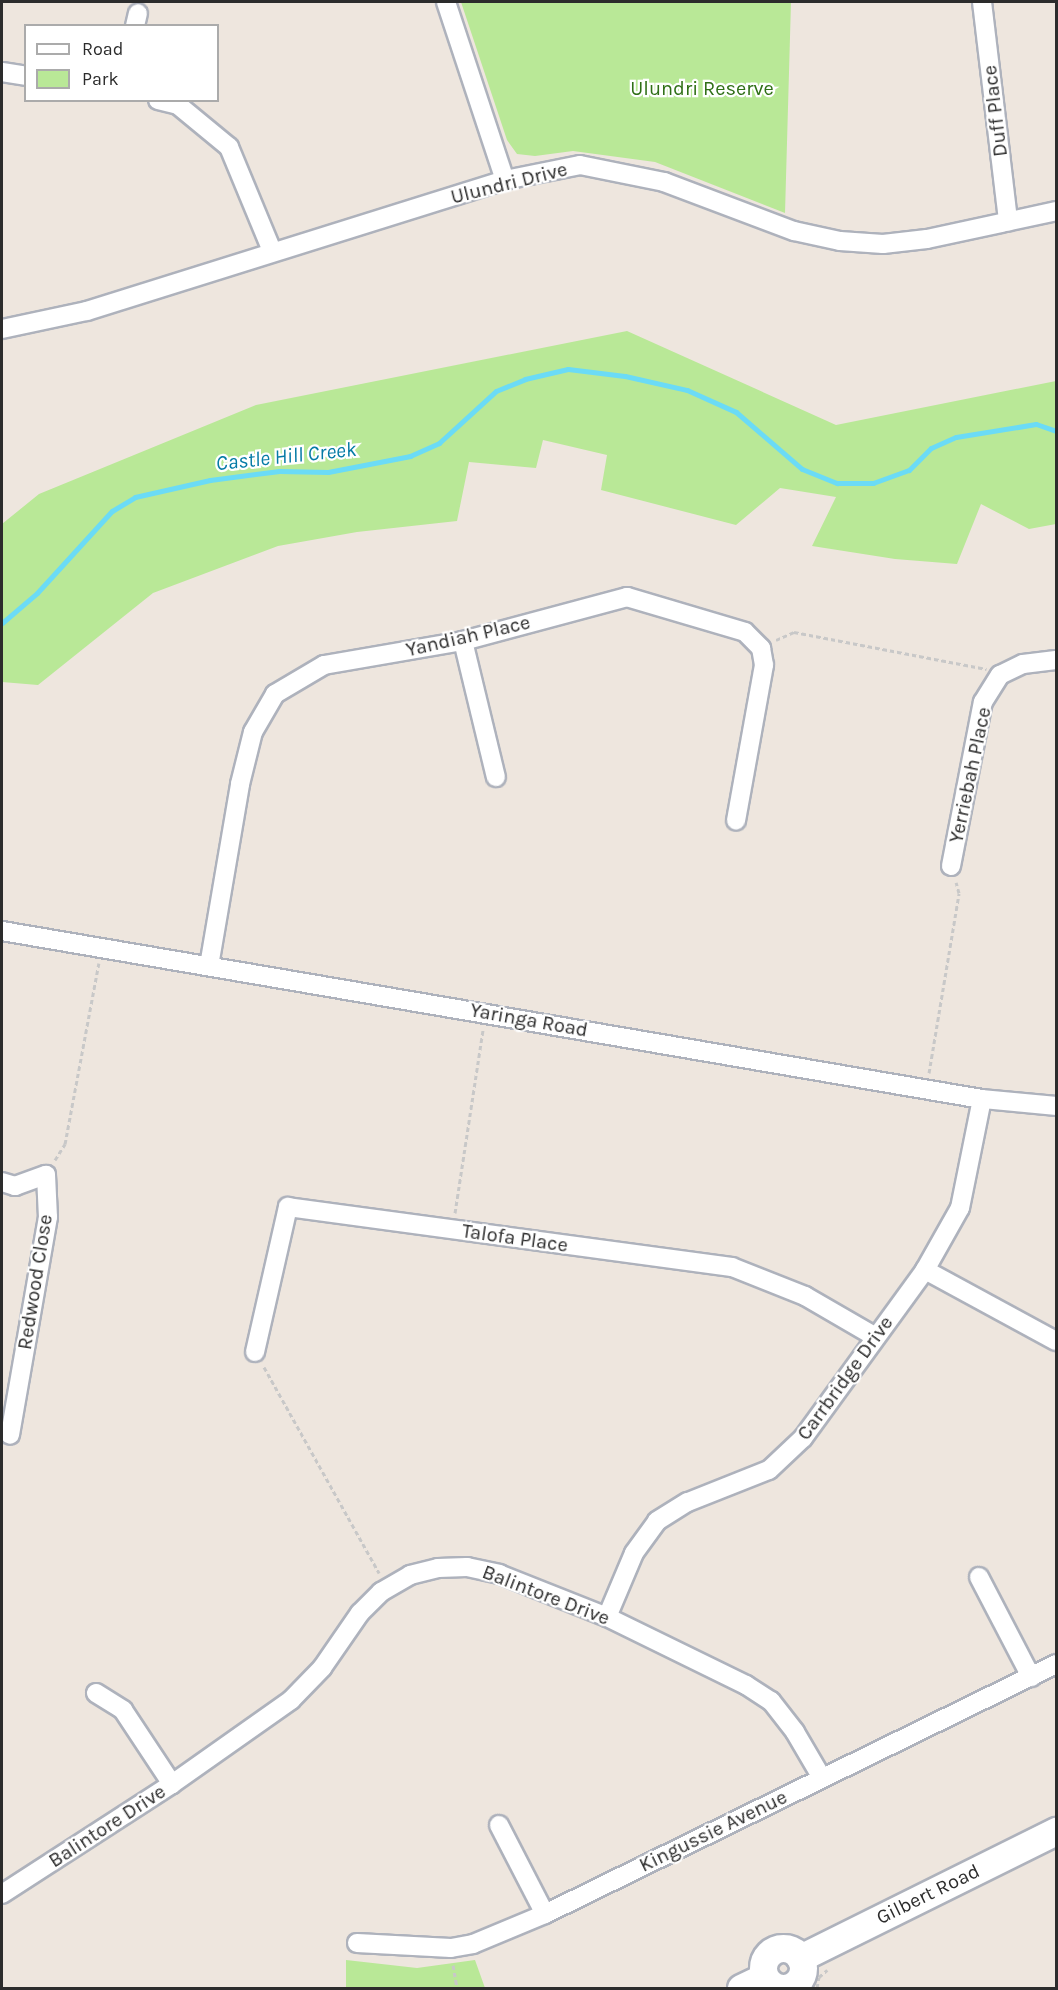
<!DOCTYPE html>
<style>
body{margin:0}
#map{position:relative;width:1058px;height:1990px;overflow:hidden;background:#eee6de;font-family:Karla,sans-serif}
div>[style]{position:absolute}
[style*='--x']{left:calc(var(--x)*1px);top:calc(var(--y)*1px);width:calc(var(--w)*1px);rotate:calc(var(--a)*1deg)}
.green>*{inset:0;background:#b9e897}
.stream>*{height:5px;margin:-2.5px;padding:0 2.5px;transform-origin:2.5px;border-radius:2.5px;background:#6bdbf6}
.path>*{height:3px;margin-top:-1.5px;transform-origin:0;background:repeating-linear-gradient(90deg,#c8c8c8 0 4.5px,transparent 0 7.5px)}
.roads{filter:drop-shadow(2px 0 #aeb2bc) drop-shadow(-2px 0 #aeb2bc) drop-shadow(0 2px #aeb2bc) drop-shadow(0 -2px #aeb2bc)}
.street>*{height:18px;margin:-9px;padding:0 9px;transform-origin:9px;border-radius:9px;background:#fff}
.secondary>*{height:27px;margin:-13.5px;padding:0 13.5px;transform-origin:13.5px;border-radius:13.5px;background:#fff}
.secondary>.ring{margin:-13.5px;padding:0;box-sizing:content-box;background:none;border:27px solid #fff;border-radius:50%}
span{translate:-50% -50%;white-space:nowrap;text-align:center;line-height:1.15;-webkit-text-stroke:4.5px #fff;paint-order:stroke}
.park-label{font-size:20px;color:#2f6f16}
.street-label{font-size:20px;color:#2c2c2c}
.water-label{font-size:21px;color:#067ba6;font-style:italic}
.frame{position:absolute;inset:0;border:3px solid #2c2c2c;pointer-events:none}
.legend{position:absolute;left:24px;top:24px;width:195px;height:78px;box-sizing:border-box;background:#fff;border:2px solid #ababab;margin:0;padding:8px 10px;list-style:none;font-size:18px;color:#2c2c2c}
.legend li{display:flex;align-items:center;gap:12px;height:30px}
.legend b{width:30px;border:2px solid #ababab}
</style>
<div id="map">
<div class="green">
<i style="clip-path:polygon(461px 2px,791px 2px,785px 213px,655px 162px,573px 151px,535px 156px,517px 154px,507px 140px)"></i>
<i style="clip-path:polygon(627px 331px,836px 425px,1056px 381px,1056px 524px,1029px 529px,981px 504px,957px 564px,895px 559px,812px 546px,836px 497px,780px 488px,736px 525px,601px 490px,607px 455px,543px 440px,536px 468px,469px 462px,457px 521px,357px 532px,278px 546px,153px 593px,38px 685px,2px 682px,2px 524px,39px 494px,256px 405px)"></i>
<i style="clip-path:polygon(346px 1960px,417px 1968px,475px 1960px,485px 1988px,346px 1988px)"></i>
</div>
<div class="stream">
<i style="--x:2;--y:623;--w:46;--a:-40.6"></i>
<i style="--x:37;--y:593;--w:111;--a:-47.6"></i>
<i style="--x:112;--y:511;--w:27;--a:-31"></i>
<i style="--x:135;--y:497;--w:77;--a:-12.8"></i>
<i style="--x:210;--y:480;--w:70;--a:-7.4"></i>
<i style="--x:279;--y:471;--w:49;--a:1.2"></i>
<i style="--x:328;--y:472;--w:84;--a:-11"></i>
<i style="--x:410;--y:456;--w:32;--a:-24"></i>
<i style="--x:439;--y:443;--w:77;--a:-42.4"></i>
<i style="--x:496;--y:391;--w:31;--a:-22"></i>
<i style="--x:525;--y:379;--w:44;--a:-13.1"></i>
<i style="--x:568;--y:369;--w:57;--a:7"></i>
<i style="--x:625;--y:376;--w:64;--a:12.7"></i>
<i style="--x:687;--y:390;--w:54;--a:24.2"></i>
<i style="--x:736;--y:412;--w:87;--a:40.8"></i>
<i style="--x:802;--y:469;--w:38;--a:22"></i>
<i style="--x:837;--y:483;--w:36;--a:0"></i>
<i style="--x:873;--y:483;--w:38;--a:-20"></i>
<i style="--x:909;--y:470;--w:31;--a:-45"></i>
<i style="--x:931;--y:448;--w:27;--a:-24"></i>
<i style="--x:956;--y:437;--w:81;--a:-9.2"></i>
<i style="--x:1036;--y:424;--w:21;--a:19"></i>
</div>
<div class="path">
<i style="--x:776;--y:640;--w:20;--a:-24"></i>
<i style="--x:794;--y:632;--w:196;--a:10.9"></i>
<i style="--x:929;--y:1073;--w:182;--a:-80.5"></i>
<i style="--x:959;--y:893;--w:11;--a:-105"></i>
<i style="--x:55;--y:1160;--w:19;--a:-58"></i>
<i style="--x:65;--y:1144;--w:184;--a:-79.4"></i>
<i style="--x:455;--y:1213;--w:186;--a:-81.3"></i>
<i style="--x:264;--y:1367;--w:236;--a:60.8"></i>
<i style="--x:453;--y:1965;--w:23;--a:80"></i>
<i style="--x:817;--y:1988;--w:11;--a:-80"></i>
<i style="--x:819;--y:1977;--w:11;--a:-41"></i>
</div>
<div class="roads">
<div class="street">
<i style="--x:446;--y:2;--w:188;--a:71.7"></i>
<i style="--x:982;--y:2;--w:221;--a:83.2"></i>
<i style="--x:135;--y:26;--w:13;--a:-77"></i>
<i style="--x:2;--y:72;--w:24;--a:9"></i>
<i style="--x:158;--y:100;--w:21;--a:14"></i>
<i style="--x:178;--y:105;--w:66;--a:39.5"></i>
<i style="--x:229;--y:147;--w:113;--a:67.5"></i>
<i style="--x:2;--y:329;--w:87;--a:-12"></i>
<i style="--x:87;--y:311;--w:438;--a:-17.4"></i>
<i style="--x:505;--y:180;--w:76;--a:-11.3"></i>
<i style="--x:580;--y:165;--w:86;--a:11.4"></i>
<i style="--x:664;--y:182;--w:139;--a:20.7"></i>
<i style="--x:794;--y:231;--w:47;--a:12.3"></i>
<i style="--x:840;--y:241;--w:43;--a:4"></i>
<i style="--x:883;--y:244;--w:44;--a:-6.5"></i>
<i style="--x:927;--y:239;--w:132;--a:-12.2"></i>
<i style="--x:463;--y:641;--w:140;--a:76.4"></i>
<i style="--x:951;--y:866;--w:167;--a:-79"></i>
<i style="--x:983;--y:702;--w:32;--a:-58"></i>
<i style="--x:1000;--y:675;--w:25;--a:-26"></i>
<i style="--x:1023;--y:664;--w:33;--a:-7"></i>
<i style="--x:2;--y:931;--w:994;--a:9.73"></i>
<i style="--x:982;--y:1099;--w:74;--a:5.4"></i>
<i style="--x:209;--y:966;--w:185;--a:-80.3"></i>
<i style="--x:240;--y:784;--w:54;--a:-76"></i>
<i style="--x:253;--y:732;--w:44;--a:-59.9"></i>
<i style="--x:275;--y:694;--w:57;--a:-30.6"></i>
<i style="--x:324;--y:665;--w:141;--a:-9.8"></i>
<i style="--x:463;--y:641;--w:170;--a:-15"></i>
<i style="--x:627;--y:597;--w:123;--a:16.5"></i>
<i style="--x:745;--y:632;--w:23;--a:45"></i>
<i style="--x:761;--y:648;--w:17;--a:80"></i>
<i style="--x:764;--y:665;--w:158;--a:100.2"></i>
<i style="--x:2;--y:1182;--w:14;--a:17"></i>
<i style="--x:15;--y:1186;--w:33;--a:-20"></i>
<i style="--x:46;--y:1175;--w:42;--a:87.3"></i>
<i style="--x:48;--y:1217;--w:221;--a:99.9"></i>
<i style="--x:925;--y:1270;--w:149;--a:28.5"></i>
<i style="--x:255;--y:1352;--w:149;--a:-77.2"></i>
<i style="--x:288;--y:1207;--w:448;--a:7.7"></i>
<i style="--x:732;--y:1267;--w:79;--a:21.7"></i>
<i style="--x:805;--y:1296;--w:80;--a:30.1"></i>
<i style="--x:979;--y:1577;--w:113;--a:62.5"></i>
<i style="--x:607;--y:1617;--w:69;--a:-67.1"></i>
<i style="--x:634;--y:1553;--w:39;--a:-54"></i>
<i style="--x:657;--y:1521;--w:36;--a:-32"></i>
<i style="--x:688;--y:1502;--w:87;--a:-21.6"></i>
<i style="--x:769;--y:1470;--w:47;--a:-43.3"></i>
<i style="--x:803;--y:1438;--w:208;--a:-54"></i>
<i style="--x:925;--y:1270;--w:71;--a:-60.6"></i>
<i style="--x:960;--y:1208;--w:111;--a:-78.6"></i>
<i style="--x:96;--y:1693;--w:32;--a:32"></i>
<i style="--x:123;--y:1710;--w:89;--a:56.5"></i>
<i style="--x:499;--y:1825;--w:100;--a:62.7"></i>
<i style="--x:2;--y:1894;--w:202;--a:-32.9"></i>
<i style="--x:172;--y:1784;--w:146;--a:-35.2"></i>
<i style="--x:291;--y:1700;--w:45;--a:-45.9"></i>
<i style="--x:322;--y:1668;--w:67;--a:-55.4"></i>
<i style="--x:360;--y:1613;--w:30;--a:-45"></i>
<i style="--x:381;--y:1592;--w:34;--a:-30"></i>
<i style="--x:410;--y:1575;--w:29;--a:-14"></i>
<i style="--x:438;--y:1568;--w:29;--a:-2"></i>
<i style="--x:467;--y:1567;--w:33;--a:12"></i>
<i style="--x:499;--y:1574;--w:116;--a:21.7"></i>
<i style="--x:607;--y:1617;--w:155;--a:26.1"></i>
<i style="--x:746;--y:1685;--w:30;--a:33"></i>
<i style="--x:771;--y:1701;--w:39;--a:52"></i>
<i style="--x:795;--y:1732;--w:53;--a:59.6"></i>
<i style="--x:357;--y:1943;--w:94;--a:3"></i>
<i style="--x:451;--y:1948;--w:22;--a:-10"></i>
<i style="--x:473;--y:1944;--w:78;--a:-22.6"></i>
<i style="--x:545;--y:1914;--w:569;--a:-26.07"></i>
</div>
<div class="secondary">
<i class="ring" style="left:763px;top:1948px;width:13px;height:13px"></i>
<i style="--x:800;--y:1958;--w:286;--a:-26.4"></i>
<i style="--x:741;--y:1988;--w:25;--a:-26"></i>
</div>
</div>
<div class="park-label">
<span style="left:702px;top:88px">Ulundri Reserve</span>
</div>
<div class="street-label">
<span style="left:995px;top:111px;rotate:-97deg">Duff Place</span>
<span style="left:509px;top:183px;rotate:-14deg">Ulundri Drive</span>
<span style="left:468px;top:636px;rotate:-13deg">Yandiah Place</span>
<span style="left:970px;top:775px;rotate:-78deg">Yerriebah Place</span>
<span style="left:529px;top:1020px;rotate:10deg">Yaringa Road</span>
<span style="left:515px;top:1238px;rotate:8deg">Talofa Place</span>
<span style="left:35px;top:1282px;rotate:-81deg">Redwood Close</span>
<span style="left:845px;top:1378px;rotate:-54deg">Carrbridge Drive</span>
<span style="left:546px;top:1595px;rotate:21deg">Balintore Drive</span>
<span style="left:107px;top:1826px;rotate:-33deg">Balintore Drive</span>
<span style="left:713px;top:1831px;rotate:-26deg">Kingussie Avenue</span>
<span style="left:928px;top:1894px;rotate:-26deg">Gilbert Road</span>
</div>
<div class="water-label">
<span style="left:286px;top:456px;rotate:-6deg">Castle Hill Creek</span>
</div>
<div class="frame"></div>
<ul class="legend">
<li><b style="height:8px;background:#fff"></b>Road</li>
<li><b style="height:16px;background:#b9e897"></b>Park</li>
</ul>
</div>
